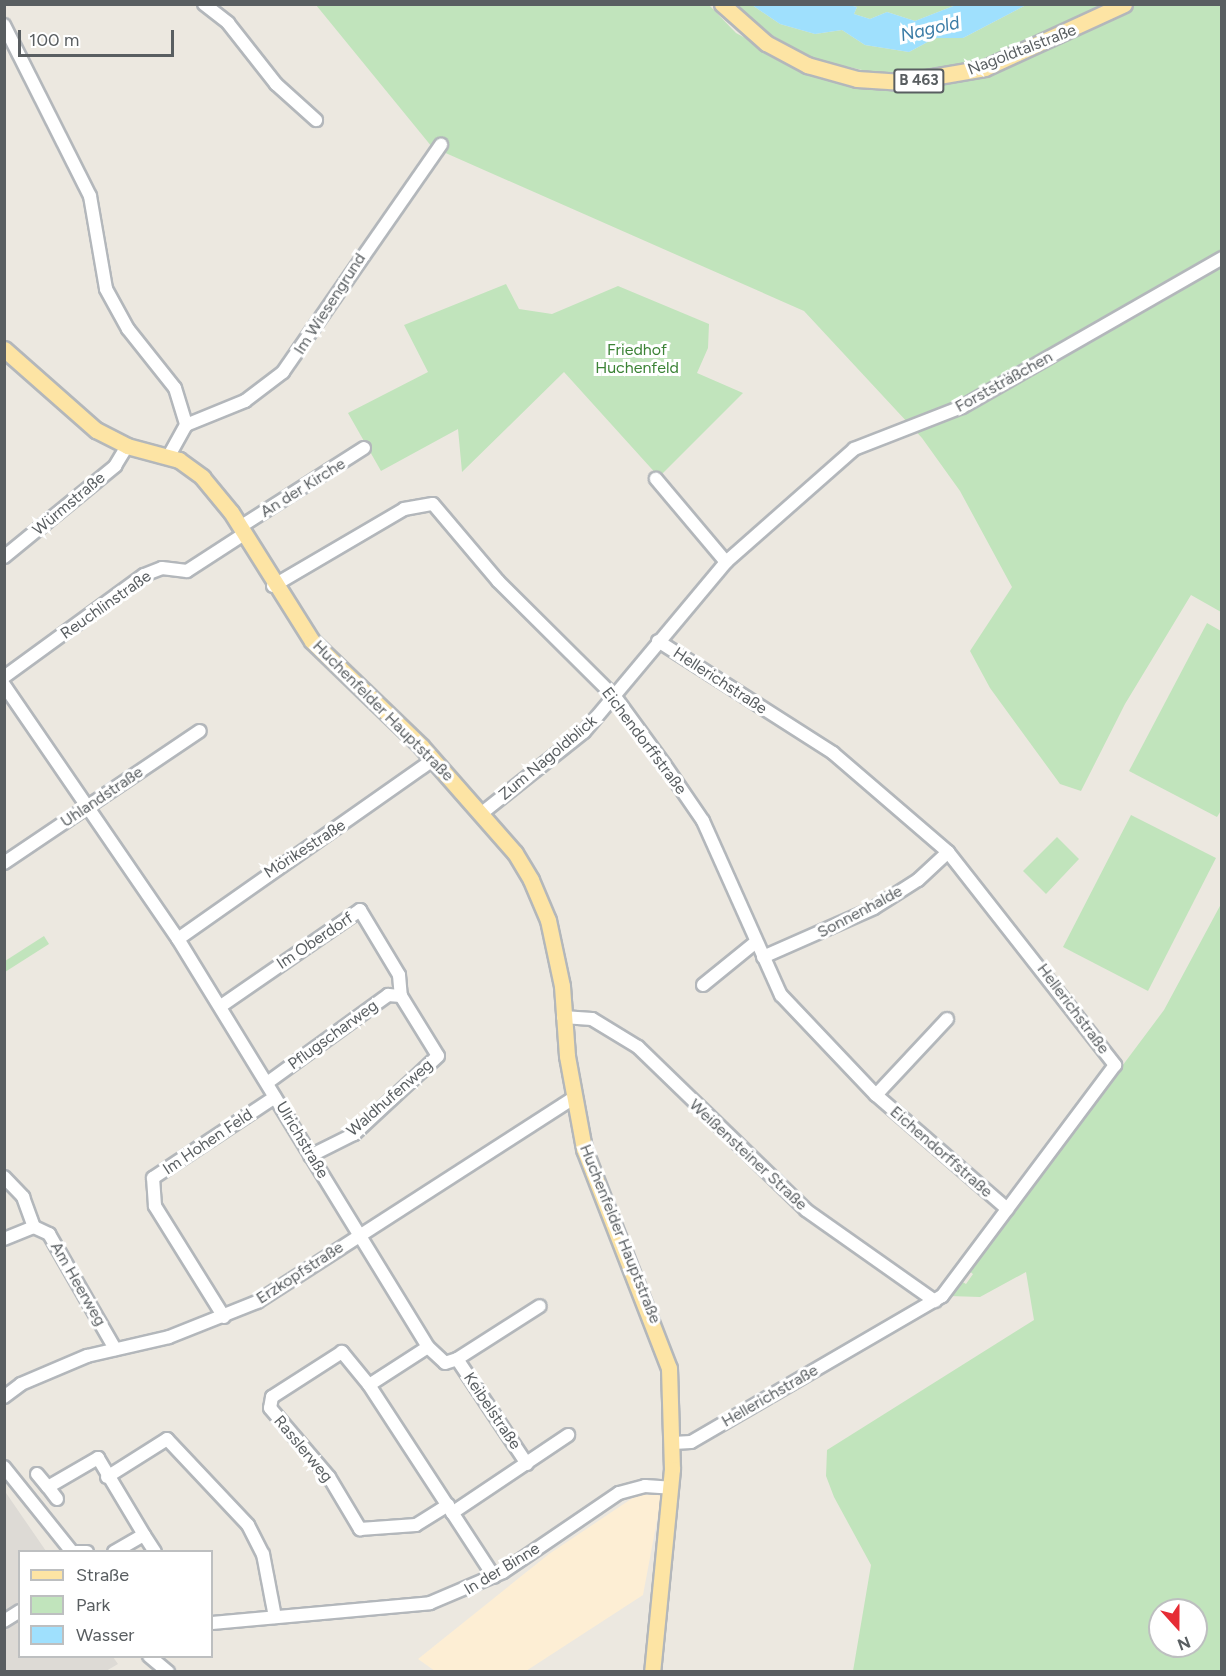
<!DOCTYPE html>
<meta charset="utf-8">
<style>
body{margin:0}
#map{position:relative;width:1226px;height:1676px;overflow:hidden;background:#ece8e0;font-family:Figtree,sans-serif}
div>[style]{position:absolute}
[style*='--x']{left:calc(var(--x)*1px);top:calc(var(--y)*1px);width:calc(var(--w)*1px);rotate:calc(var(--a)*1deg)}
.commercial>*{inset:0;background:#fdeed4}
.industrial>*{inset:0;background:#dddad5}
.green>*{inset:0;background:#c1e4bc}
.water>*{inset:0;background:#9fe0fd}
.roads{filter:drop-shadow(2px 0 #b3b7bb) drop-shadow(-2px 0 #b3b7bb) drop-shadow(0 2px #b3b7bb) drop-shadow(0 -2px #b3b7bb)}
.minor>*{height:12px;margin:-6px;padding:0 6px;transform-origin:6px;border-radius:6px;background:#fff}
.major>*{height:15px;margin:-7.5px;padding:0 7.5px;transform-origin:7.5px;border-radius:7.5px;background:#fde4a4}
span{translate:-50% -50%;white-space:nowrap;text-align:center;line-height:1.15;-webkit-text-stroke:6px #fff;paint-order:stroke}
.shield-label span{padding:2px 4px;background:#fff;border:2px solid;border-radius:4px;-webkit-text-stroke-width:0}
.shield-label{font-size:15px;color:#595e61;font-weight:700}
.street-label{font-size:16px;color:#595e61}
.park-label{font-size:16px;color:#3c8336}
.water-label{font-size:18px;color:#3b7ca6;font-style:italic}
.frame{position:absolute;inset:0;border:6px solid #595e61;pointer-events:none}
.legend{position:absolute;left:18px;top:1550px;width:195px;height:108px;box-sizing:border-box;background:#fff;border:2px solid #bdbfc0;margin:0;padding:8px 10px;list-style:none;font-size:18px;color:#595e61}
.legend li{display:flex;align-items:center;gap:12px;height:30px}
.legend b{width:30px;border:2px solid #bdbfc0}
.north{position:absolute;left:1148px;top:1598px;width:60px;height:60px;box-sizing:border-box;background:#fff;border:2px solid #bdbfc0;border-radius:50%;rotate:159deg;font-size:16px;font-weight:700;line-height:24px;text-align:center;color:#595e61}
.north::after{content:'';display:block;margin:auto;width:21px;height:27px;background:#e62c35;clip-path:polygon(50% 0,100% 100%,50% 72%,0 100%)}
.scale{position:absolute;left:18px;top:30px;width:156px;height:27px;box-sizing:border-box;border:3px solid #595e61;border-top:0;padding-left:8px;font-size:18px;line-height:21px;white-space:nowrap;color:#595e61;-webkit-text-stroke:4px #fff;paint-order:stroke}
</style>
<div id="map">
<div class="commercial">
<i style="clip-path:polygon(662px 1494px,643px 1595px,526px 1671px,435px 1671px,418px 1659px,549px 1554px,637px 1495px)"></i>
</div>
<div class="industrial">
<i style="clip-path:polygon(4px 1490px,46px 1551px,20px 1552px,20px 1656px,113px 1657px,118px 1664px,106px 1671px,5px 1671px)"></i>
</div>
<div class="green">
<i style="clip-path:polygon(316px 5px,709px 5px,736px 33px,800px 67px,909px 87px,953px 82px,995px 70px,1131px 5px,1221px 5px,1221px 612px,1191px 595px,1125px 704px,1081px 791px,1060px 784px,990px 688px,970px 651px,1012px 587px,960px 491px,922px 438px,804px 311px,432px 147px)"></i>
<i style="clip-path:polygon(731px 5px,752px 5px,780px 24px,815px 34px,842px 30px,865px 45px,909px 52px,935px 38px,963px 38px,1026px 5px,1105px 5px,1016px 49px,957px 68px,884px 75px,814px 59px,754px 25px)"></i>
<i style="clip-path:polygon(849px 5px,956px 5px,915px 21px,887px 12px,870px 19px,854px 14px,857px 7px)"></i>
<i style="clip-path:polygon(506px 284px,519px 309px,552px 314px,618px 286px,709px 324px,708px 348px,697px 373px,743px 393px,659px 477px,564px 372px,462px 472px,458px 429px,381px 471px,348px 413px,428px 372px,404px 325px)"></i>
<i style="clip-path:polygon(1207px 623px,1221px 631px,1222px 809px,1217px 817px,1129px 771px)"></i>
<i style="clip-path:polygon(1131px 815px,1216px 858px,1148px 991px,1063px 947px)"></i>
<i style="clip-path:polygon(1057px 837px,1079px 859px,1046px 894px,1023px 871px)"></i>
<i style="clip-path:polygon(evenodd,1221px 904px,1221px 1671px,853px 1671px,871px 1565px,834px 1497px,826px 1476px,827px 1450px,1034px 1320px,1026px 1272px,980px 1297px,949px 1296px,961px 1281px,966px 1284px,973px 1274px,969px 1271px,1164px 1010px,1221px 904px,1160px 1610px,1196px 1610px,1196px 1646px,1160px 1646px,1160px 1610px)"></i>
<i style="clip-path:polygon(44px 936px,49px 944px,5px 972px,5px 961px)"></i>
</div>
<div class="water">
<i style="clip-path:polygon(752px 5px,849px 5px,857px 7px,854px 14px,870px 19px,887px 12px,915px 21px,956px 5px,1026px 5px,963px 38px,935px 38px,909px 52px,865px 45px,842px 30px,815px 34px,780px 24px)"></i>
</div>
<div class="roads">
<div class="minor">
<i style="--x:204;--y:4;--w:31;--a:38"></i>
<i style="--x:228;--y:23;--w:78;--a:51.8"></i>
<i style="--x:276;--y:84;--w:54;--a:42"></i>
<i style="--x:4;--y:25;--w:191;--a:63.3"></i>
<i style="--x:90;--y:196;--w:94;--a:80.2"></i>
<i style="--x:106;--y:289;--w:46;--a:61.2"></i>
<i style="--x:128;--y:329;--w:75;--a:51.5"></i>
<i style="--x:175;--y:388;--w:39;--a:73"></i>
<i style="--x:186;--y:425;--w:35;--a:119"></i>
<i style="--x:186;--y:425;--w:64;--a:-22.1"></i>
<i style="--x:245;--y:401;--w:48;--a:-37.3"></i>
<i style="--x:283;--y:372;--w:277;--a:-55.2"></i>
<i style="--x:240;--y:527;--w:147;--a:-32.5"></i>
<i style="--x:4;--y:557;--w:144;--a:-39.3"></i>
<i style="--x:115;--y:466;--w:23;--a:-59"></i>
<i style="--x:726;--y:562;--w:171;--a:-41.4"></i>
<i style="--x:854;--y:449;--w:116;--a:-21.3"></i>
<i style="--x:962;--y:407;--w:300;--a:-29.8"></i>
<i style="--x:273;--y:586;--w:152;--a:-30.4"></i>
<i style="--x:404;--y:509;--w:29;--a:-10"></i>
<i style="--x:433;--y:504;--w:101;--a:49.8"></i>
<i style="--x:498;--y:581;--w:166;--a:44.8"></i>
<i style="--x:616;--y:698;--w:82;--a:54"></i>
<i style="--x:664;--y:764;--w:69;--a:55.6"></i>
<i style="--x:703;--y:821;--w:191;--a:65.9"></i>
<i style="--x:781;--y:995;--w:138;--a:46.5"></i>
<i style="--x:876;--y:1095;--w:174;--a:41"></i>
<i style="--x:658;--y:641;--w:208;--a:32.6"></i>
<i style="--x:833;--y:753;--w:152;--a:40.7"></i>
<i style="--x:948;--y:852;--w:271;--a:51.9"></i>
<i style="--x:1115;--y:1065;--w:289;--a:126.8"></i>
<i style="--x:942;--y:1296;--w:290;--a:149.8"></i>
<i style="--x:691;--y:1442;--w:18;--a:177"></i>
<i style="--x:4;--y:677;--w:173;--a:-36.1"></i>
<i style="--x:144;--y:575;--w:19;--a:-21"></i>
<i style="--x:162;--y:568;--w:25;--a:7"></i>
<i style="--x:187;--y:571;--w:68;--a:-33"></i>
<i style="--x:4;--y:685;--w:308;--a:55.6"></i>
<i style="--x:178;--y:939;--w:479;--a:58.5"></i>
<i style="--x:428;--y:1347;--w:70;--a:147.2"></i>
<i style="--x:369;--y:1385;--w:229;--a:56.9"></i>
<i style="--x:482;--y:813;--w:130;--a:-38.5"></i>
<i style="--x:584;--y:732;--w:222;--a:-50.1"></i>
<i style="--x:726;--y:562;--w:109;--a:-130.1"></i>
<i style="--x:4;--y:863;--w:236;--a:-34"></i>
<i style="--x:178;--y:939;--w:312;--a:-35.1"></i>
<i style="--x:763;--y:957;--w:121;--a:-23.8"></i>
<i style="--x:874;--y:908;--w:52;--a:-32.5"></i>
<i style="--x:918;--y:880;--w:41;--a:-43"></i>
<i style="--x:703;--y:985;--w:68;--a:-39.1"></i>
<i style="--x:221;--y:1006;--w:169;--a:-34.6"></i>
<i style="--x:360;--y:910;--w:76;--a:59"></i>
<i style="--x:399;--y:975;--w:21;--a:85"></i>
<i style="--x:401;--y:996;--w:70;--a:58.3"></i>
<i style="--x:438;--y:1056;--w:115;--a:137.1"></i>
<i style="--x:354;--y:1134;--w:49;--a:153.4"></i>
<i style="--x:563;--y:1017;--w:29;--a:4"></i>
<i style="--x:592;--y:1019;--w:54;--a:31.3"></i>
<i style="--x:638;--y:1047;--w:234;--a:44.1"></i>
<i style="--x:806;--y:1210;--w:158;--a:35.2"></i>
<i style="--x:267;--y:1083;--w:150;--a:-36"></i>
<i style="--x:388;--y:995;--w:13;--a:4"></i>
<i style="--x:876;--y:1095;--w:104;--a:-46.9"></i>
<i style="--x:4;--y:1177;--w:28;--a:46"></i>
<i style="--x:23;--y:1197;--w:32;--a:70"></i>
<i style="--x:4;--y:1239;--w:32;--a:-22"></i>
<i style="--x:34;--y:1227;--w:17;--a:25"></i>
<i style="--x:49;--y:1234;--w:133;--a:60.1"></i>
<i style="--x:224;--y:1317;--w:131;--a:-121.9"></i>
<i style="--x:155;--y:1206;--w:28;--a:-94"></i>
<i style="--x:153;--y:1178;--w:146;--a:-33.6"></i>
<i style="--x:428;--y:1347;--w:23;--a:43"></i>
<i style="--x:445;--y:1363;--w:13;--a:-18"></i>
<i style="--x:369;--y:1385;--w:43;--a:-129.3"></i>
<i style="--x:342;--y:1352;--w:83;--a:147.3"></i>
<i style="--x:272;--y:1397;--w:11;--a:100"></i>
<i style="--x:270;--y:1408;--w:91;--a:49.5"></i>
<i style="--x:329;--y:1477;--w:61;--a:59.2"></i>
<i style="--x:360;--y:1529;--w:56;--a:-4.1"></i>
<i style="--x:416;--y:1525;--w:38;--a:-32"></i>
<i style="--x:4;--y:1397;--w:21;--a:-37"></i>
<i style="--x:21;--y:1384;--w:72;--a:-23"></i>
<i style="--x:87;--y:1356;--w:84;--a:-13"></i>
<i style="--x:169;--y:1337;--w:95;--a:-21.7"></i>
<i style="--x:257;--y:1302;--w:375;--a:-32.8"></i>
<i style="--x:527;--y:1464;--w:126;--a:-123.7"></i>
<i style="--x:457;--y:1359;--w:98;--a:-32.6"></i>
<i style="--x:4;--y:1467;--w:109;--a:51.3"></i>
<i style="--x:37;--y:1474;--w:17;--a:50"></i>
<i style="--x:48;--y:1487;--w:58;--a:-30.1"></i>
<i style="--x:98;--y:1458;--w:90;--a:59.1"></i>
<i style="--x:107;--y:1477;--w:71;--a:-32.3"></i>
<i style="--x:167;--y:1439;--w:118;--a:46.7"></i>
<i style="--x:248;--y:1525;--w:33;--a:63"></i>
<i style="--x:263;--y:1554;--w:64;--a:79.2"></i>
<i style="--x:48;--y:1487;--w:15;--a:53"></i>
<i style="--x:452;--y:1513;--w:140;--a:-33.9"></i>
<i style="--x:76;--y:1552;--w:11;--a:0"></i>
<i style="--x:114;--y:1552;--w:34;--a:-30"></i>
<i style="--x:144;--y:1535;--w:20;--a:57"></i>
<i style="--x:4;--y:1621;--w:19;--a:-32"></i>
<i style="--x:212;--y:1623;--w:219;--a:-5.2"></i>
<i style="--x:430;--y:1603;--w:79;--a:-23"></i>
<i style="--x:503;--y:1572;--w:140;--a:-34.3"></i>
<i style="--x:619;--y:1493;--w:27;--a:-15"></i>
<i style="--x:645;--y:1486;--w:26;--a:4"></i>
<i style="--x:149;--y:1656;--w:25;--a:40"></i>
</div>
<div class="major">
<i style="--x:722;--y:4;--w:59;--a:41.6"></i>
<i style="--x:766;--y:43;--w:47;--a:28.2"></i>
<i style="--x:807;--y:65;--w:52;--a:15.6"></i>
<i style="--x:857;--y:79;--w:46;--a:3.7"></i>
<i style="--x:903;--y:82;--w:83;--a:-9.7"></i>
<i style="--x:985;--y:68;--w:153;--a:-24.7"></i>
<i style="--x:4;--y:349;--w:123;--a:41.4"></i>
<i style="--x:96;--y:430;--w:35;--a:27"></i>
<i style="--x:127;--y:446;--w:54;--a:15.1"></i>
<i style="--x:179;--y:460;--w:29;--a:36"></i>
<i style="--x:202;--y:477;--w:45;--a:50.4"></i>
<i style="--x:231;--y:512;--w:152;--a:57.9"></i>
<i style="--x:312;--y:641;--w:151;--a:43.9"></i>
<i style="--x:421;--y:746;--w:142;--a:48.7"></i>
<i style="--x:515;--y:853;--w:31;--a:59"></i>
<i style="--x:531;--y:880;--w:43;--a:67"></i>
<i style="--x:548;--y:920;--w:67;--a:78"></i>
<i style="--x:562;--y:986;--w:70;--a:85.9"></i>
<i style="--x:567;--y:1056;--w:95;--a:79.6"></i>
<i style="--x:584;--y:1149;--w:235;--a:68.8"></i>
<i style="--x:669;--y:1368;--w:101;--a:88.3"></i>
<i style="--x:672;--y:1469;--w:204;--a:95.6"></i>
</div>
</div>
<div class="shield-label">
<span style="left:919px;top:81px">B 463</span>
</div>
<div class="street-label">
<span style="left:1022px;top:50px;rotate:-21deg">Nagoldtalstraße</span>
<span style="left:330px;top:304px;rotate:-57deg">Im Wiesengrund</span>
<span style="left:1004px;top:382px;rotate:-29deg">Forststräßchen</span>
<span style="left:303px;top:488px;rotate:-32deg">An der Kirche</span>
<span style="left:69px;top:504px;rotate:-40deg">Würmstraße</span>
<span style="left:106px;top:605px;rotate:-35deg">Reuchlinstraße</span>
<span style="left:720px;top:681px;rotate:33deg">Hellerichstraße</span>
<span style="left:383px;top:711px;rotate:45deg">Huchenfelder Hauptstraße</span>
<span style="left:644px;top:741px;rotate:53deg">Eichendorffstraße</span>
<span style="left:548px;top:758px;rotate:-40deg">Zum Nagoldblick</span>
<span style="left:102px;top:797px;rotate:-34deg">Uhlandstraße</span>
<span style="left:305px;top:849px;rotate:-33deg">Mörikestraße</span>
<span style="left:860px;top:912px;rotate:-28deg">Sonnenhalde</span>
<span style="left:315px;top:941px;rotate:-34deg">Im Oberdorf</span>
<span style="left:1073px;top:1009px;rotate:53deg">Hellerichstraße</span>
<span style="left:333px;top:1035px;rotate:-36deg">Pflugscharweg</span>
<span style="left:390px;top:1098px;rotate:-41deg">Waldhufenweg</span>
<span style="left:302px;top:1140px;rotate:59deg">Ulrichstraße</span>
<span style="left:208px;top:1142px;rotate:-34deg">Im Hohen Feld</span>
<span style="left:941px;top:1152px;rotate:41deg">Eichendorffstraße</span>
<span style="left:748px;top:1155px;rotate:43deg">Weißensteiner Straße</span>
<span style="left:620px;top:1234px;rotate:68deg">Huchenfelder Hauptstraße</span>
<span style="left:300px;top:1273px;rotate:-33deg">Erzkopfstraße</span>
<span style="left:78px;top:1284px;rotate:60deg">Am Heerweg</span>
<span style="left:770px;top:1396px;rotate:-30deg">Hellerichstraße</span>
<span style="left:492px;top:1411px;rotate:56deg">Keibelstraße</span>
<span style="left:303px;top:1449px;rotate:50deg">Rasslerweg</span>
<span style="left:502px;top:1569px;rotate:-31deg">In der Binne</span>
</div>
<div class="park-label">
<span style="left:637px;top:359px">Friedhof<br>Huchenfeld</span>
</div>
<div class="water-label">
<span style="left:930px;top:29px;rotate:-13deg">Nagold</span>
</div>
<div class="frame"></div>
<ul class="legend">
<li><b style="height:8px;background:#fde4a4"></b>Straße</li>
<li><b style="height:16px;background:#c1e4bc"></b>Park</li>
<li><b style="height:16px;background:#9fe0fd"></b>Wasser</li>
</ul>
<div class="north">N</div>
<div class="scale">100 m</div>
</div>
